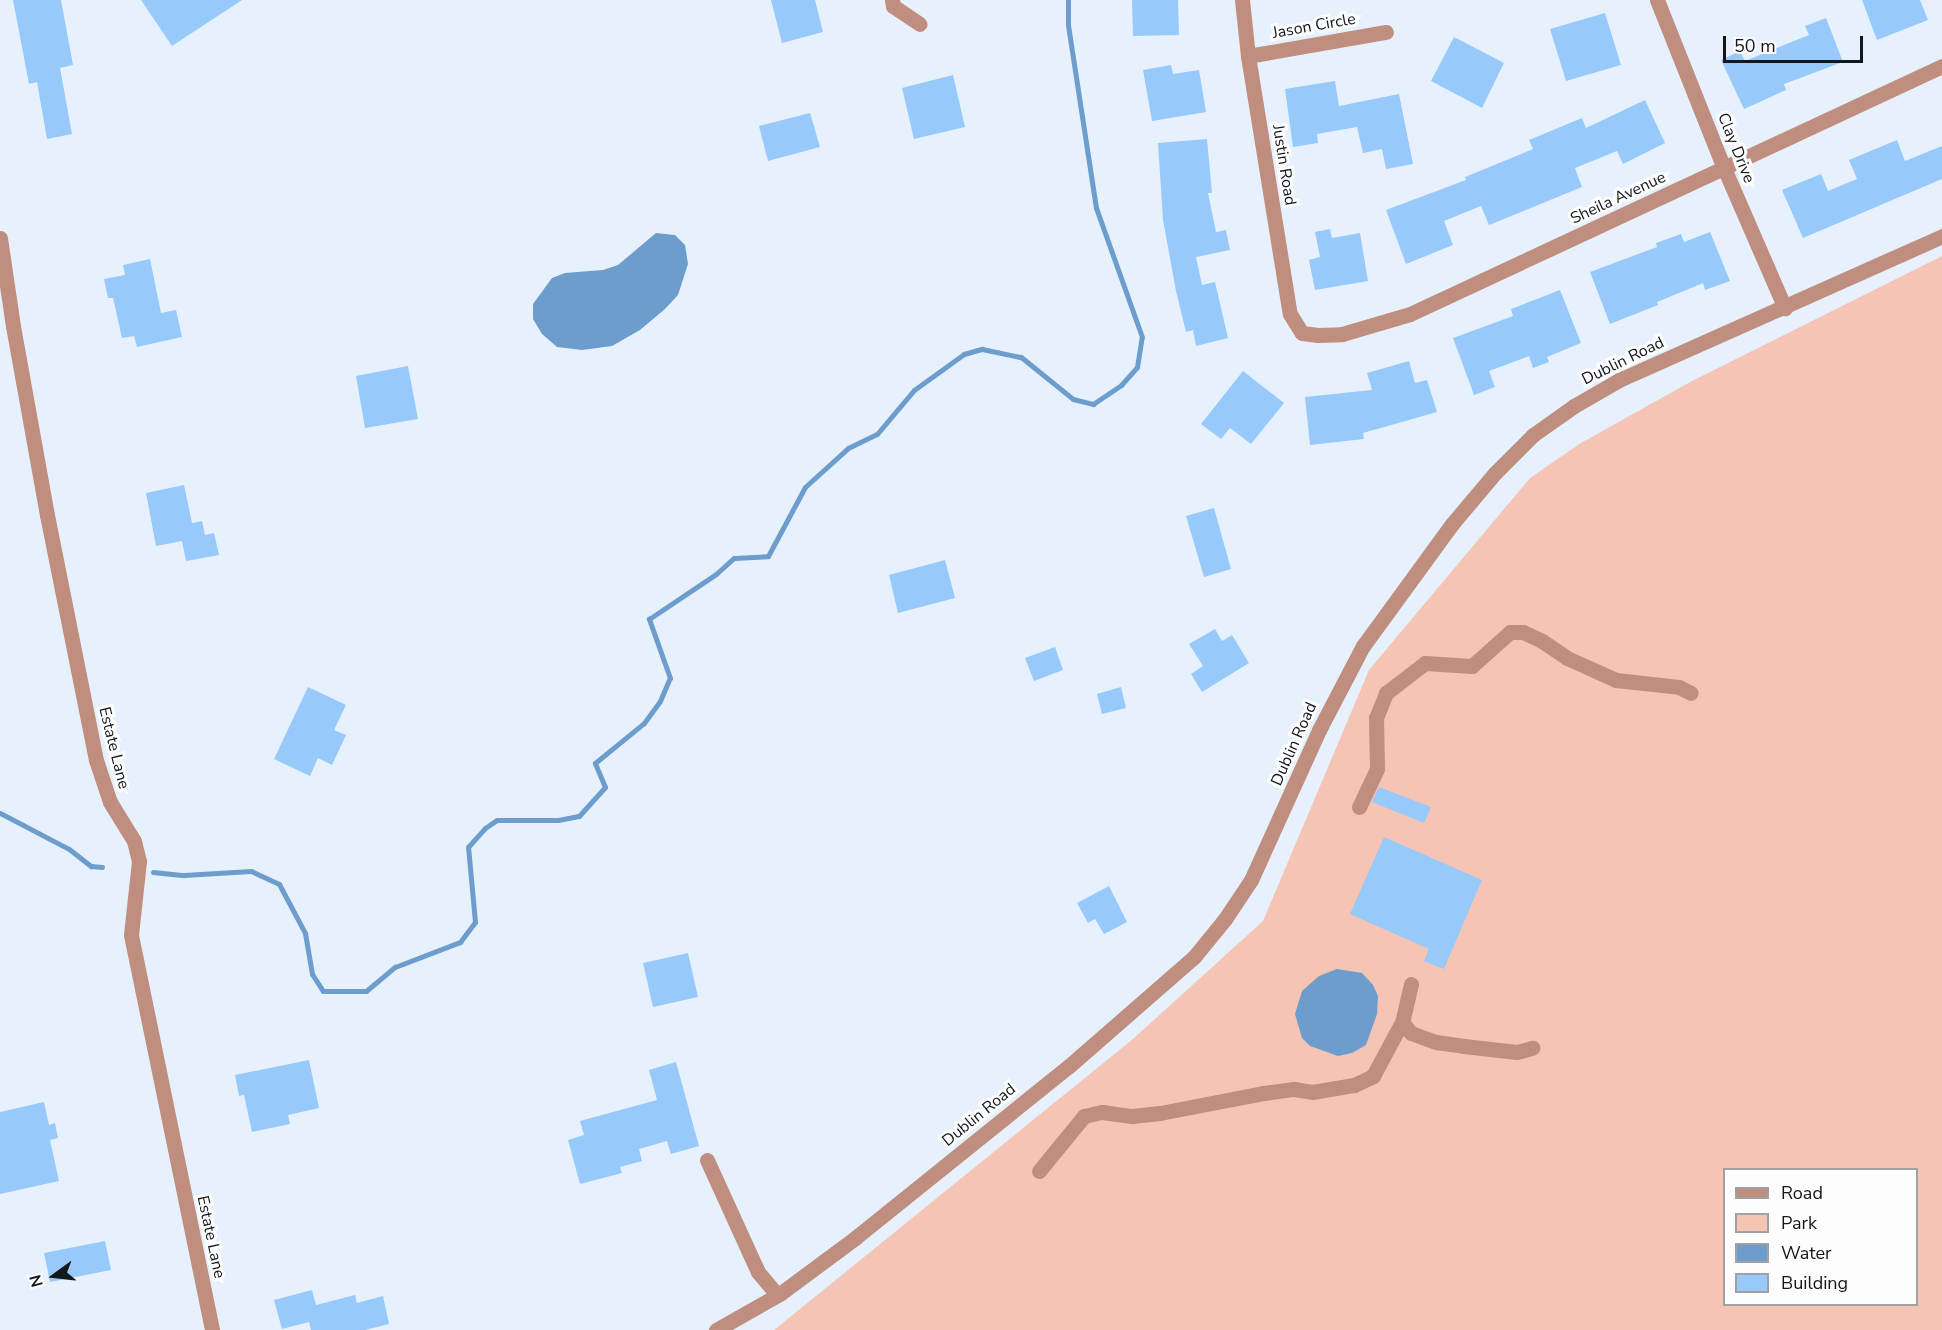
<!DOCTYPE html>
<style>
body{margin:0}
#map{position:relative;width:1942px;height:1330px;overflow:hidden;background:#e6f1fd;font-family:"Nunito Sans",sans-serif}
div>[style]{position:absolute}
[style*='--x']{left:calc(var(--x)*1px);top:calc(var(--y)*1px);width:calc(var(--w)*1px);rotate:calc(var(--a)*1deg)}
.green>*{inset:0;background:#f5c4b4}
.water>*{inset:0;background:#6d9dcc}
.stream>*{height:5px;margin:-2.5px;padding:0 2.5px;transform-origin:2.5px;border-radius:2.5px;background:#6d9dcc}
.building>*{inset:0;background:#98c9fb}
.minor>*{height:15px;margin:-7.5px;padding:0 7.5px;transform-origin:7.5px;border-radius:7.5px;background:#c08e7e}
span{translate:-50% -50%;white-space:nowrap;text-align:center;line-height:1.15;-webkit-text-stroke:6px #fdfdfd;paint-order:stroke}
.street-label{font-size:16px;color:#13171b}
.legend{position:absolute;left:1723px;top:1168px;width:195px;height:138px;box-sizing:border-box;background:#fdfdfd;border:2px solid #9fa1a3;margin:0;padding:8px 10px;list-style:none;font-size:18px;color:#13171b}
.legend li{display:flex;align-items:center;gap:12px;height:30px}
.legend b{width:30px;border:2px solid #9fa1a3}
.north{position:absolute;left:24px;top:1246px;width:60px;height:60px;-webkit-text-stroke:4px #fdfdfd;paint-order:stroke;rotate:255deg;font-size:16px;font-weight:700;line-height:24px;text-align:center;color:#13171b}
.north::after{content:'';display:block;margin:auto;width:21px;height:27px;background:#13171b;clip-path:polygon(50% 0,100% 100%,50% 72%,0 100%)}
.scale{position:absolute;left:1723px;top:36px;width:140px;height:27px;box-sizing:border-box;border:3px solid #13171b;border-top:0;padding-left:8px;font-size:18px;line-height:21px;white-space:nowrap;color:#13171b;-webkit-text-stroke:4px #fdfdfd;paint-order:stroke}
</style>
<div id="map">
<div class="green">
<i style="clip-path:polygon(evenodd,1942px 256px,1942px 1330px,774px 1330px,1133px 1039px,1263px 921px,1369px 670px,1530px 478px,1581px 443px,1692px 381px,1942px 256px,1724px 1170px,1916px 1170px,1916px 1304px,1724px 1304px,1724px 1170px)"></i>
</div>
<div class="water">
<i style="clip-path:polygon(656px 233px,675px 235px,685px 245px,688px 264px,678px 295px,665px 309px,640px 330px,612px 346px,582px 350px,557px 347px,542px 334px,533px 319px,533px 304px,552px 278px,565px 273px,603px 270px,618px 265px)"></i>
<i style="clip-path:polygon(1337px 969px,1362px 973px,1373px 985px,1378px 996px,1377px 1014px,1366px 1045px,1352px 1053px,1338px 1056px,1310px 1046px,1302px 1038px,1295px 1014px,1302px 991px,1319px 976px)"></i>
</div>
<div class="stream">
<i style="--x:0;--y:813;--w:78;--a:27.6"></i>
<i style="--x:69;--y:849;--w:28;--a:38"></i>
<i style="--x:91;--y:866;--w:11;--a:5"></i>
<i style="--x:153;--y:872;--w:31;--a:6"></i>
<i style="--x:184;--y:875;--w:67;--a:-3.4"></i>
<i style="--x:251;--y:871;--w:31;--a:25"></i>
<i style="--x:279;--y:884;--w:55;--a:62"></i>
<i style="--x:305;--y:933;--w:42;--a:80.3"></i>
<i style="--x:312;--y:974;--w:20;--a:57"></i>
<i style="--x:323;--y:991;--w:43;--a:0"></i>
<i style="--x:366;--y:991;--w:38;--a:-40"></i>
<i style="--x:395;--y:967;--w:70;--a:-21"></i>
<i style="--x:460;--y:942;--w:25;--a:-53"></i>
<i style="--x:475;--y:922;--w:75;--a:-95.3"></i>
<i style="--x:468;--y:847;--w:25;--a:-48"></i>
<i style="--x:485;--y:828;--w:14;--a:-34"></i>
<i style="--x:497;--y:820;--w:61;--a:0"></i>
<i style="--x:558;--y:820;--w:21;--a:-11"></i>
<i style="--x:579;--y:816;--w:39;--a:-48"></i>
<i style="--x:605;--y:787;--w:26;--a:-113"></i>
<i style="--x:595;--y:763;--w:63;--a:-39.2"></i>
<i style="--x:644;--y:723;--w:27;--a:-54"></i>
<i style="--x:660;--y:701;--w:25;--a:-67"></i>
<i style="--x:670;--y:678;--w:63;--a:-109.6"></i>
<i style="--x:649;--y:619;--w:81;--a:-33.9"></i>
<i style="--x:716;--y:574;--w:24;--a:-42"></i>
<i style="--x:734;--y:558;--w:34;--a:-3"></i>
<i style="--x:768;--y:556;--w:78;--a:-61.8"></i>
<i style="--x:805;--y:487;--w:58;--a:-42.2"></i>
<i style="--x:848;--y:448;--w:32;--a:-26"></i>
<i style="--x:877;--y:434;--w:57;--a:-49.9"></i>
<i style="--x:914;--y:390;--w:62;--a:-35.8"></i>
<i style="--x:964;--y:354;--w:19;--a:-16"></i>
<i style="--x:982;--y:349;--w:40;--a:12"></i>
<i style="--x:1021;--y:357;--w:67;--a:38.9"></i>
<i style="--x:1073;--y:399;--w:21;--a:14"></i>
<i style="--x:1093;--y:404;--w:34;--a:-34"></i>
<i style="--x:1121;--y:385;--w:24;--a:-48"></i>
<i style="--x:1137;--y:367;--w:30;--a:-81"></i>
<i style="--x:1142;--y:337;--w:137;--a:-109.6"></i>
<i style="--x:1096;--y:208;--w:186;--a:-98.7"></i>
<i style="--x:1068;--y:24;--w:24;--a:-90"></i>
</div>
<div class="building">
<i style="clip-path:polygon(13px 0,61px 0,73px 65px,60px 68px,72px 134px,47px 139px,37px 82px,29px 84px)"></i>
<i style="clip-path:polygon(141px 0,242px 0,172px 46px)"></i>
<i style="clip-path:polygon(771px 0,815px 0,823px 32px,782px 43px)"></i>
<i style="clip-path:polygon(1132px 0,1178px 0,1179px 35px,1133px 36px)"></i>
<i style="clip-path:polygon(1862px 0,1920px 0,1928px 20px,1877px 40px)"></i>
<i style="clip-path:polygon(1605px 13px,1621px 65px,1566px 81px,1550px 29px)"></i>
<i style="clip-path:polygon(1826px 18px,1843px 62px,1784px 84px,1786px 90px,1744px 109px,1721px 60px,1740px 51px,1745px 61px,1809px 35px,1805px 26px)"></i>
<i style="clip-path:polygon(1454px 37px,1504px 63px,1482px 108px,1431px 81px)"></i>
<i style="clip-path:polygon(1171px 65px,1173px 74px,1199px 70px,1206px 112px,1152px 121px,1143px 70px)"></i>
<i style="clip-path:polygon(953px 75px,965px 127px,914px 139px,902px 88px)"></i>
<i style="clip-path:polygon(1335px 81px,1339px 106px,1399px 94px,1413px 164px,1386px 169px,1382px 149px,1363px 153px,1357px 127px,1317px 134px,1318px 143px,1293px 147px,1285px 89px)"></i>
<i style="clip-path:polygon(1645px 100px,1665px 143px,1623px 164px,1617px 151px,1575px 168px,1582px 187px,1489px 225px,1481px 206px,1444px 221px,1453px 245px,1406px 264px,1386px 210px,1466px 180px,1465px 177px,1533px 149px,1529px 140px,1582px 118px,1586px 128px)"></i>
<i style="clip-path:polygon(810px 113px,820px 147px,768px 161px,759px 126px)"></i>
<i style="clip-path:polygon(1207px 139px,1212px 193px,1208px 193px,1216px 232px,1226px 230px,1230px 250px,1196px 257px,1202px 285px,1215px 282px,1228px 338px,1196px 346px,1193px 330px,1186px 332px,1176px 291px,1163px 220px,1158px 143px)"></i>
<i style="clip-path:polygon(1897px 140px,1905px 161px,1942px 146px,1942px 179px,1803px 238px,1782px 190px,1821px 174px,1828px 191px,1857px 179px,1849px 160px)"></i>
<i style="clip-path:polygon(1330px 229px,1332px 238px,1360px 233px,1368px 281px,1315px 290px,1309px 260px,1320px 257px,1315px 232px)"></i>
<i style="clip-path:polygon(1710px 232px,1730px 281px,1705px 290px,1703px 283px,1657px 302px,1658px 305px,1610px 324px,1590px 272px,1657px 247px,1656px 243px,1681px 234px,1684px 242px)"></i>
<i style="clip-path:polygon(150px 259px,161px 313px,176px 310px,182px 337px,137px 347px,134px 336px,122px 338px,113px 298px,108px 298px,104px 279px,125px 275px,123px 265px)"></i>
<i style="clip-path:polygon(1560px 290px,1581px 343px,1547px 357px,1549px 362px,1533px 368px,1529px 356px,1489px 371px,1495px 387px,1474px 395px,1453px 338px,1513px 316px,1511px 309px)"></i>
<i style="clip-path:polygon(1409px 361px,1415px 383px,1427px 380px,1437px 412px,1363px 433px,1364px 439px,1310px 445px,1305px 397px,1372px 390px,1367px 373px)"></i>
<i style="clip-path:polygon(408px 366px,418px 419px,365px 428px,356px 376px)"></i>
<i style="clip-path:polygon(1243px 371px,1284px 403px,1251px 444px,1230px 428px,1221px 439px,1201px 424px)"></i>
<i style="clip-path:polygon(184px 485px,192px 523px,202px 521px,205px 535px,214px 533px,219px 555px,186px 561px,182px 541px,156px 546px,146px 493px)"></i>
<i style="clip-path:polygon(1214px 508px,1231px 569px,1204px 577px,1186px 516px)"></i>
<i style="clip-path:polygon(945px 560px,955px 598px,898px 613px,889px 575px)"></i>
<i style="clip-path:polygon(1215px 629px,1222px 641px,1232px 635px,1249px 663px,1202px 692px,1191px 674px,1203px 666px,1189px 644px)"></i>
<i style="clip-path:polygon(1055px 647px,1063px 670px,1034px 681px,1025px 658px)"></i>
<i style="clip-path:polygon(308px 687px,346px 705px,334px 730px,346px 735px,332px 765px,318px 758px,310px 776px,274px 759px)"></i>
<i style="clip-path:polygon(1121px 687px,1126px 708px,1102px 714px,1097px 694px)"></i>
<i style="clip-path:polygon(1379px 787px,1431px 807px,1424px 823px,1372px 802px)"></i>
<i style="clip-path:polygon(1384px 837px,1482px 880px,1444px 969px,1424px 961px,1429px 949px,1350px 914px)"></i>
<i style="clip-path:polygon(1109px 886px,1127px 922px,1104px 934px,1095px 919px,1088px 923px,1077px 903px)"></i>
<i style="clip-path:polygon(688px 953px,698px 997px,653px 1007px,643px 963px)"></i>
<i style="clip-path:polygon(309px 1060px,319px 1108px,288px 1115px,290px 1124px,252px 1132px,244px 1095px,239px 1096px,235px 1075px)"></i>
<i style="clip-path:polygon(676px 1062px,699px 1146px,671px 1154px,667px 1141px,639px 1149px,642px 1161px,620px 1167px,622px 1173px,580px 1184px,568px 1140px,584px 1135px,580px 1121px,657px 1100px,649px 1070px)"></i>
<i style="clip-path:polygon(44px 1102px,49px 1125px,55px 1123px,58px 1138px,50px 1140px,59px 1181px,0 1194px,0 1112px)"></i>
<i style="clip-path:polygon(105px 1241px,111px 1270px,50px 1282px,44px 1253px)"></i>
<i style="clip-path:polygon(312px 1290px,316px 1305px,355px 1295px,357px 1303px,383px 1296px,389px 1324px,365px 1330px,311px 1330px,309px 1322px,282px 1329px,274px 1300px)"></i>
</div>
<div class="minor">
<i style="--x:892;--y:0;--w:6;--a:81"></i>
<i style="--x:893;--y:6;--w:32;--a:34"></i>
<i style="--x:1242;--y:0;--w:56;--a:83.9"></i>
<i style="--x:1248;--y:56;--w:261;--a:80.8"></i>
<i style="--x:1290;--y:314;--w:22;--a:58"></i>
<i style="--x:1302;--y:333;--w:16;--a:7"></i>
<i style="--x:1318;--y:335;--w:24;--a:-2"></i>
<i style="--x:1342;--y:334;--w:71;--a:-16.4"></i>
<i style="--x:1410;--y:314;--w:587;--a:-24.99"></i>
<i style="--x:1657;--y:0;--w:181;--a:68.3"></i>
<i style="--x:1724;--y:168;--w:153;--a:66.5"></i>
<i style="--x:1248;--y:56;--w:140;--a:-9.9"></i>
<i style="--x:0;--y:238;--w:89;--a:81.6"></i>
<i style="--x:13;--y:326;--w:192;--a:79.8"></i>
<i style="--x:47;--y:515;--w:250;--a:78.7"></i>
<i style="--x:96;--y:760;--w:44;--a:71.6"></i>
<i style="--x:110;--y:802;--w:46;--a:58.4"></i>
<i style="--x:134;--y:841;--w:21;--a:76"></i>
<i style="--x:139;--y:861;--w:74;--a:96.2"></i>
<i style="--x:131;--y:935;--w:403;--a:78.4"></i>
<i style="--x:1359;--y:807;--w:42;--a:-64.7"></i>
<i style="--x:1377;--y:769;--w:51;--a:-91.1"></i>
<i style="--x:1376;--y:718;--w:27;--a:-68"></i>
<i style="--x:1386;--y:693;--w:49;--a:-37.6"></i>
<i style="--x:1425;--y:663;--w:47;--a:3.7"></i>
<i style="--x:1472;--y:666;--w:51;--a:-41.8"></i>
<i style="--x:1510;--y:632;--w:13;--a:0"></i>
<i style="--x:1523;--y:632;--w:21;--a:25"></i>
<i style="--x:1542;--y:641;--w:30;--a:34"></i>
<i style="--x:1567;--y:658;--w:54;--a:24.2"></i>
<i style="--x:1616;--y:680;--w:63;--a:6.3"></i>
<i style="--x:1679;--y:687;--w:13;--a:27"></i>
<i style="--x:1411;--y:984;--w:39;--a:103"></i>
<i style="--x:1402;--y:1022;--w:14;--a:51"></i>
<i style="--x:1411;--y:1033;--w:27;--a:20"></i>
<i style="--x:1436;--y:1042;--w:28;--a:8"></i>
<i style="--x:1464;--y:1046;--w:53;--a:6.5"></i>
<i style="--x:1517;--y:1052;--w:16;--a:-15"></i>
<i style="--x:707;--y:1160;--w:123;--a:65.5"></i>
<i style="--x:758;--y:1272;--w:30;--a:50"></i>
<i style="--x:1039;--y:1171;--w:71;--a:-50.7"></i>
<i style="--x:1084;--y:1116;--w:18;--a:-13"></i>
<i style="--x:1102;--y:1112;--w:30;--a:8"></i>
<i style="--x:1132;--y:1116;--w:28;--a:-6"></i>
<i style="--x:1160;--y:1113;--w:106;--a:-10.9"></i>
<i style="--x:1264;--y:1093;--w:30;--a:-8"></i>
<i style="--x:1294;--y:1089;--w:18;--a:9"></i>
<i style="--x:1312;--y:1092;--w:43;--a:-9.5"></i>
<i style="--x:1354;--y:1085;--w:21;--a:-25"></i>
<i style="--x:1373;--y:1076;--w:61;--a:-61.8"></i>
<i style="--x:716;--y:1330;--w:75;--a:-29.6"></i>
<i style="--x:781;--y:1293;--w:92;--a:-36.6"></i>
<i style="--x:855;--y:1238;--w:275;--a:-38.8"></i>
<i style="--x:1069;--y:1066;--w:166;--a:-41.1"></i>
<i style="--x:1194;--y:957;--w:49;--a:-50.8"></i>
<i style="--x:1225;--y:919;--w:47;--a:-56.3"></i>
<i style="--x:1251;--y:880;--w:165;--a:-65.6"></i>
<i style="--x:1319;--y:730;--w:95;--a:-62.4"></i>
<i style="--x:1363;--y:646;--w:151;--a:-53.9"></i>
<i style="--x:1452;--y:524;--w:67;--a:-49.9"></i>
<i style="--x:1495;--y:473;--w:54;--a:-45"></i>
<i style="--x:1533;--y:435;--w:50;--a:-35.3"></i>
<i style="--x:1574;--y:406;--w:52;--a:-30"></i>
<i style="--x:1619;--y:380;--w:354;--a:-24"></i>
</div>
<div class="street-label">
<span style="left:1314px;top:26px;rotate:-10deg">Jason Circle</span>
<span style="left:1736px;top:148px;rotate:68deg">Clay Drive</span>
<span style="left:1284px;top:165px;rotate:81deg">Justin Road</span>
<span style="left:1618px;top:198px;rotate:-25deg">Sheila Avenue</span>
<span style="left:1623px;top:361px;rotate:-26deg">Dublin Road</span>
<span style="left:1294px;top:744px;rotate:-66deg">Dublin Road</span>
<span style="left:114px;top:748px;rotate:76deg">Estate Lane</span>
<span style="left:979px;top:1115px;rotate:-39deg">Dublin Road</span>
<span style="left:211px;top:1237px;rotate:78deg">Estate Lane</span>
</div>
<ul class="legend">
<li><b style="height:8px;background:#c08e7e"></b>Road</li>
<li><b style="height:16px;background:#f5c4b4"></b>Park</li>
<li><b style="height:16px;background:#6d9dcc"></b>Water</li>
<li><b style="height:16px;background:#98c9fb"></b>Building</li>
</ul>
<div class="north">N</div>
<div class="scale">50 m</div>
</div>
